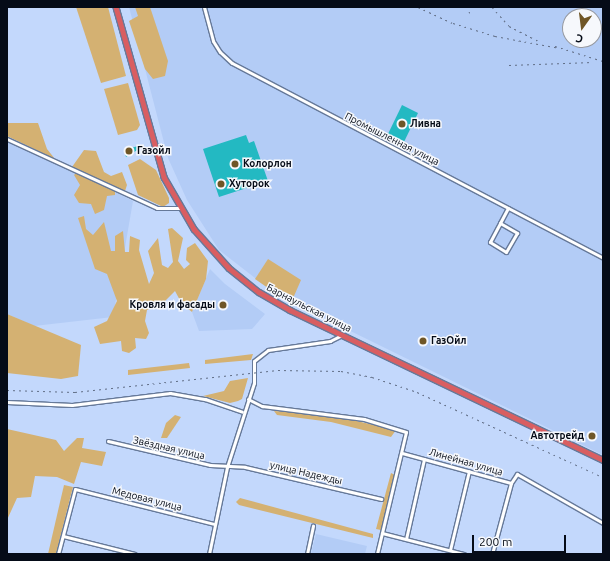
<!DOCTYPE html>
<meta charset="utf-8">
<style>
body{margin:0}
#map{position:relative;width:610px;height:561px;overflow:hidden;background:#c3d8fc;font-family:Ubuntu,sans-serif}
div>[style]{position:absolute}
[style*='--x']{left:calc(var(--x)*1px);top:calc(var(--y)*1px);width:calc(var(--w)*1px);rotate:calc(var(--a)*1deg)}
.built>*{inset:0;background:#b3ccf6}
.green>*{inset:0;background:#d4b172}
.building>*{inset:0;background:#23b9c2}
.roads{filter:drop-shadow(1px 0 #667999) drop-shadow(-1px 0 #667999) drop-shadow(0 1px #667999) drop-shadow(0 -1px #667999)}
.minor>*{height:3px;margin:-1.5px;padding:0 1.5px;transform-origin:1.5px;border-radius:1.5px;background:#fff}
.highway>*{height:4.5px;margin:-2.25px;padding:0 2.25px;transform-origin:2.25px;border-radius:2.25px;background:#d95e61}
.rail>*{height:1px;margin-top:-0.5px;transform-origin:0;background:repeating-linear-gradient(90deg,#616e86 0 2px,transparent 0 6px)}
.dots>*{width:11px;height:11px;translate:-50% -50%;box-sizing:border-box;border:2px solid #f6f8fc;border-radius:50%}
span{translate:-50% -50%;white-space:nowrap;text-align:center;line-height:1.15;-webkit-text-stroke:3px #f6f8fc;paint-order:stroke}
.poi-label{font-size:10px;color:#050b17;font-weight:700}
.left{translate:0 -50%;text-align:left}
.right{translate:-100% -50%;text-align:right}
.street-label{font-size:10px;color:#050b17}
.frame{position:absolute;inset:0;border:8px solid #050b17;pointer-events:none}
.north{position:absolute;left:562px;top:8px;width:40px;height:40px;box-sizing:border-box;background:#f6f8fc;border:1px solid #9699a0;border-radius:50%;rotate:194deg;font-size:11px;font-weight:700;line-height:16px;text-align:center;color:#050b17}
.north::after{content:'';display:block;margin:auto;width:14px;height:18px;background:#6f5627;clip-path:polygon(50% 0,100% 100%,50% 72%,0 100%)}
.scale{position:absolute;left:472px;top:535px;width:94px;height:18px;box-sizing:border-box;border:2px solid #050b17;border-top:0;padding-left:5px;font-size:12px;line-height:14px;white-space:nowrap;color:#050b17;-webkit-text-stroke:3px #f6f8fc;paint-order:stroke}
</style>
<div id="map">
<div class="built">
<i style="clip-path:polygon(evenodd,129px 7px,603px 7px,603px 455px,277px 295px,219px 250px,187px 200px,168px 158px,129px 7px,570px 16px,594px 16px,594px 40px,570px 40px,570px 16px)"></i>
<i style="clip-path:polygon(7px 138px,133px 201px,113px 317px,34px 326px,7px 314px)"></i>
<i style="clip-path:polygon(210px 269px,225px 284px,265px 314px,252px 329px,199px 331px,192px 312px)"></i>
<i style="clip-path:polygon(316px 534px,367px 546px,365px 554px,311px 554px)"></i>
</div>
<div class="green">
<i style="clip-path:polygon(76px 7px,108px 7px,126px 76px,101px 83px)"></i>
<i style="clip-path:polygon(135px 7px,150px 7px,168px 61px,165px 76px,153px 79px,145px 69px,129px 21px,138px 16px)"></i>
<i style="clip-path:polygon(128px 83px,140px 125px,137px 130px,118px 135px,104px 89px)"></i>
<i style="clip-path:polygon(7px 123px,38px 123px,47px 149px,55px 159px,7px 136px)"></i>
<i style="clip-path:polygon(84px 150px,96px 151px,104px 172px,111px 176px,122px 172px,127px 185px,125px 191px,72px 167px)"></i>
<i style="clip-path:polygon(140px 159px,156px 170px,169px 198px,169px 203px,163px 207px,138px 195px,128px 165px)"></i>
<i style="clip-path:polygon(77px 172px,115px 190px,115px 195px,107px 196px,104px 210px,95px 214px,91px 204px,79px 203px,74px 195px,80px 185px,74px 175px)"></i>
<i style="clip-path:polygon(84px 216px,86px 229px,93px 235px,104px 222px,111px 251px,115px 251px,115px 236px,123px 231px,125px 252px,129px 252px,130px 236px,140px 240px,139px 250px,149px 284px,154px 273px,148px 251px,158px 238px,162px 265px,168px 268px,173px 262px,168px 229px,172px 228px,183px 238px,178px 261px,184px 269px,190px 264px,186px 260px,187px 248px,195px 243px,208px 261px,206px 279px,192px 312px,182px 304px,175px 291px,162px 304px,147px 310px,145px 321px,149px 333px,146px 339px,135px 338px,136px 348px,129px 353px,122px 351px,121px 341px,100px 344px,94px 327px,107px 321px,117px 301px,107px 274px,95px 269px,78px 218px)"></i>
<i style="clip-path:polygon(268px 259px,301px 280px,294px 296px,284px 299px,255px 279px)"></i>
<i style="clip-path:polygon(7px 314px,81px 345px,78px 376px,61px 379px,7px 373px)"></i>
<i style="clip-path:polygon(253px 354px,251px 360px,205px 364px,205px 360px)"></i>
<i style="clip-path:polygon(189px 363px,190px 368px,128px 375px,128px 370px)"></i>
<i style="clip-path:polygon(248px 378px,242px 399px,238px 401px,230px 403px,203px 396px,224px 391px,230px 381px)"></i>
<i style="clip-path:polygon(274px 411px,326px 414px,396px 430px,391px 437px,331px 422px,277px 415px)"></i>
<i style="clip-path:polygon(175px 415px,181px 417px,167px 438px,161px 438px,166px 423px)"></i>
<i style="clip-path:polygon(7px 429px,56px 440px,64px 451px,77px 438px,84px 438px,82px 448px,106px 452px,102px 466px,81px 462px,74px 484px,57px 477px,35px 476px,31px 497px,17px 498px,7px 520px)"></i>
<i style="clip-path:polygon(391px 473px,395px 475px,381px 530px,376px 529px)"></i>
<i style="clip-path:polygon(64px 485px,73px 487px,56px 554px,48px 554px)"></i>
<i style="clip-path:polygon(240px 498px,373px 534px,373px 538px,239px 505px,236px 502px)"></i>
</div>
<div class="building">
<i style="clip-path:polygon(402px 105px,418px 113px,403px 144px,387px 136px)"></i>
<i style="clip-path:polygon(246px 135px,249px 143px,254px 141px,268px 181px,219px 197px,203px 149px)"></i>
<i style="clip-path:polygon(138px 146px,139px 149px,126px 157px,124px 150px)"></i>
</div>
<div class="roads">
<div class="minor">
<i style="--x:204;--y:7;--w:35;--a:75"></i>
<i style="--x:213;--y:41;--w:13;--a:58"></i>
<i style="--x:220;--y:52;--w:16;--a:43"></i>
<i style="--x:232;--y:63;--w:419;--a:27.7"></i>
<i style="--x:7;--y:139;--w:165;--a:24.7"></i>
<i style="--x:157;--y:208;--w:23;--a:0"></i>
<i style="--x:500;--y:223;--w:20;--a:30"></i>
<i style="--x:517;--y:233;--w:22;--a:120"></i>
<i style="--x:506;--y:252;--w:19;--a:-148"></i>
<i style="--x:490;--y:242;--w:21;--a:-62"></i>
<i style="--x:500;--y:223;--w:17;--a:-62"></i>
<i style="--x:248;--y:399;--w:16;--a:27"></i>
<i style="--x:262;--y:406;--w:103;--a:7.3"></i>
<i style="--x:364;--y:419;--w:44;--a:17.2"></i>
<i style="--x:406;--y:432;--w:125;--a:103.4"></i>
<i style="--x:7;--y:402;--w:65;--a:2.6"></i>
<i style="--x:72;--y:405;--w:99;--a:-7"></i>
<i style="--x:170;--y:393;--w:36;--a:10"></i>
<i style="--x:205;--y:399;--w:39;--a:19"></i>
<i style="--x:108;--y:441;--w:105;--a:13.2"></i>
<i style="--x:210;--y:465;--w:35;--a:3"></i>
<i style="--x:245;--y:467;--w:140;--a:13.2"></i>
<i style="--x:402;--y:453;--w:113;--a:15.4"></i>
<i style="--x:511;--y:483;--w:11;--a:-56"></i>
<i style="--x:517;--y:474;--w:99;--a:29.7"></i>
<i style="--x:382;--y:533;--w:85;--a:14.4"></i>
<i style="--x:63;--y:536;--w:74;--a:14"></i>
<i style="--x:406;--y:539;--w:82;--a:-77.3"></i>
<i style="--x:450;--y:550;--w:81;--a:-76.5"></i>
<i style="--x:58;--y:554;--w:67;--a:-75.3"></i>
<i style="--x:75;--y:489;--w:143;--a:14.1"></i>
<i style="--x:209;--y:554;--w:89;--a:-78.3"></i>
<i style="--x:227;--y:467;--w:88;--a:-72.2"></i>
<i style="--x:254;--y:383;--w:22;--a:-90"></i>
<i style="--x:254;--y:361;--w:18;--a:-38"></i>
<i style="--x:268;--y:350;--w:63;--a:-8.3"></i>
<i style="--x:330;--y:341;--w:13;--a:-27"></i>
<i style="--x:307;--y:554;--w:29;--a:-78"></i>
<i style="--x:492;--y:554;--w:73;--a:-75"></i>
</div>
<div class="highway">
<i style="--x:116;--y:7;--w:177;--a:74.2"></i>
<i style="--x:164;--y:177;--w:60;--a:60"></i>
<i style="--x:194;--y:229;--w:52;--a:48.1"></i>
<i style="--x:229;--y:268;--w:38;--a:39"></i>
<i style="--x:259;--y:292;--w:36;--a:30"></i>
<i style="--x:290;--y:310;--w:347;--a:25.6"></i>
</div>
</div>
<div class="rail">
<i style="--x:418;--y:7;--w:38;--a:25"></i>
<i style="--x:453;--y:23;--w:44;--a:17.2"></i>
<i style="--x:495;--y:36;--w:66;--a:10.5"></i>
<i style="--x:492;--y:7;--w:25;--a:48"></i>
<i style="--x:509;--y:26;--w:34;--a:27"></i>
<i style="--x:469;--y:13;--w:6;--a:-72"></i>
<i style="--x:555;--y:46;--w:50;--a:17.4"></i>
<i style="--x:509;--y:65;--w:84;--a:-2"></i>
<i style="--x:7;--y:390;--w:68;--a:1.7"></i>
<i style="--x:75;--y:392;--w:204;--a:-6.2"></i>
<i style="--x:278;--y:370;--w:63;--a:0.9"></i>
<i style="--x:341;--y:371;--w:32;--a:11"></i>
<i style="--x:372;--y:377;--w:47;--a:18.4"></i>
<i style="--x:417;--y:392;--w:205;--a:24.6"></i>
</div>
<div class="dots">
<i style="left:402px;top:124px;background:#6f5627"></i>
<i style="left:129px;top:151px;background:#6f5627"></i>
<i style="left:235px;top:164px;background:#6f5627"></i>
<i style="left:221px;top:184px;background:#6f5627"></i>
<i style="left:223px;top:305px;background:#6f5627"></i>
<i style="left:423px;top:341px;background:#6f5627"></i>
<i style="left:592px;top:436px;background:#6f5627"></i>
</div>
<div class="poi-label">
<span class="left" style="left:410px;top:124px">Ливна</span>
<span class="left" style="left:137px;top:151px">Газойл</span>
<span class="left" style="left:243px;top:164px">Колорлон</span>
<span class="left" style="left:229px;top:184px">Хуторок</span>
<span class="right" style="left:215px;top:305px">Кровля и фасады</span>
<span class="left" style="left:431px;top:341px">ГазОйл</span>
<span class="right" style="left:584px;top:436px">Автотрейд</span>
</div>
<div class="street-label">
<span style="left:392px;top:139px;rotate:27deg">Промышленная улица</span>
<span style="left:309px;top:308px;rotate:27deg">Барнаульская улица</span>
<span style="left:169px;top:448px;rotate:13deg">Звёздная улица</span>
<span style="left:466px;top:462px;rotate:16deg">Линейная улица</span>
<span style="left:306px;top:473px;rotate:13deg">улица Надежды</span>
<span style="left:147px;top:499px;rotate:14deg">Медовая улица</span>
</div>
<div class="frame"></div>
<div class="north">С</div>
<div class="scale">200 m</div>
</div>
